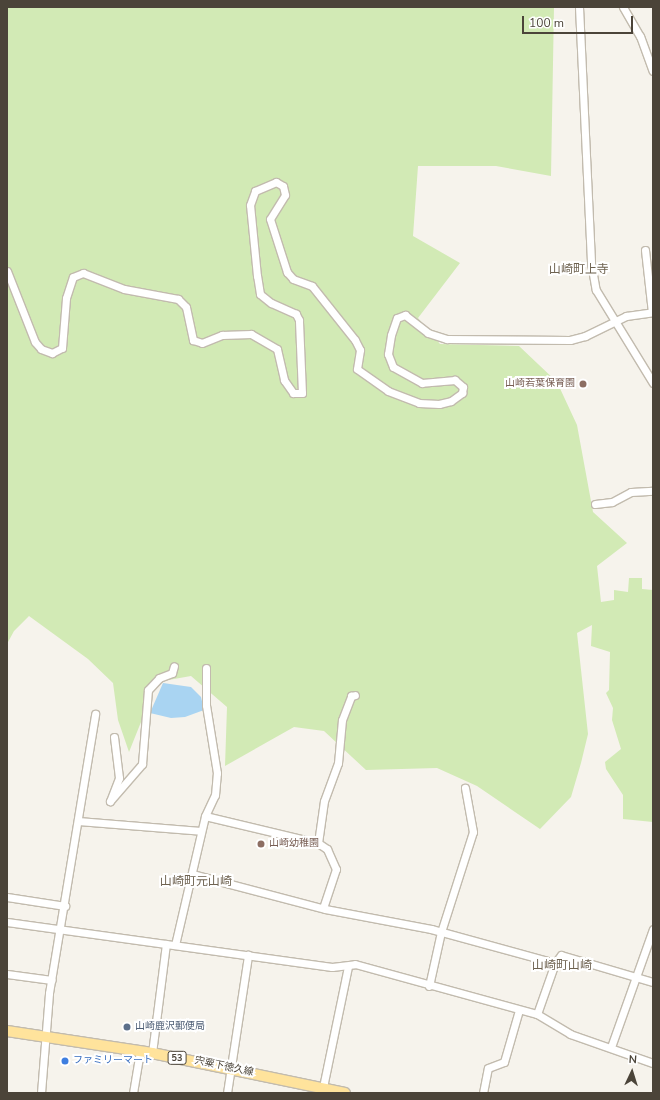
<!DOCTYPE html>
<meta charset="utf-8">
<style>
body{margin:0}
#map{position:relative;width:660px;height:1100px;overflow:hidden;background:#f6f3ec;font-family:"Nunito Sans","Noto Sans JP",sans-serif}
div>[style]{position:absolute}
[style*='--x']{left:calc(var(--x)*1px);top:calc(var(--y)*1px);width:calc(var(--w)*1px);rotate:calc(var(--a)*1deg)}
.green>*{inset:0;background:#d2eab5}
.water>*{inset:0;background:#a9d4f2}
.roads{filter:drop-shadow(1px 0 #c2bbae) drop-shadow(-1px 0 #c2bbae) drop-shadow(0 1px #c2bbae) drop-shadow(0 -1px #c2bbae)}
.street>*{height:7px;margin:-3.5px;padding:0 3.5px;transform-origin:3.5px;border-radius:3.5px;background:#fff}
.primary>*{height:10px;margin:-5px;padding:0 5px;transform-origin:5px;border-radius:5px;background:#ffe39c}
.dots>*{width:11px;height:11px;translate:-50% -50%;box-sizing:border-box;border:2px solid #fff;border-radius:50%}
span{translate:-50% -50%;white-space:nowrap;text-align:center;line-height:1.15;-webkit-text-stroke:4px #fff;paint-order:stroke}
.shield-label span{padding:1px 3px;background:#fff;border:1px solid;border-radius:3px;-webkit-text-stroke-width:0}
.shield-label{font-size:9px;color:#4b4439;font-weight:700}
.education-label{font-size:10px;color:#785e54}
.right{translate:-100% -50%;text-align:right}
.left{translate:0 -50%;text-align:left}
.service-label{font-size:10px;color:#4e5e75}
.shop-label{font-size:10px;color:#366cbe}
.street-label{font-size:10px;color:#4b4439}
.quarter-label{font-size:12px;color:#6e6250}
.frame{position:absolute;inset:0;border:8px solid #4b4439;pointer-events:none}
.north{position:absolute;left:612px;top:1052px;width:40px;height:40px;-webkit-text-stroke:3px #fff;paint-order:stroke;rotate:4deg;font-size:11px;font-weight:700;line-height:16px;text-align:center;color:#4b4439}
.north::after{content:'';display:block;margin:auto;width:14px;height:18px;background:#4b4439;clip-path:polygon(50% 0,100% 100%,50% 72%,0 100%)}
.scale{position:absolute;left:522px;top:16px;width:111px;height:18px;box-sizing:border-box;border:2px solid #4b4439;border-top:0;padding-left:5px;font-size:12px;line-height:14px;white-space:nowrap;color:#4b4439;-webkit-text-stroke:3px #fff;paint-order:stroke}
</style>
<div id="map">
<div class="green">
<i style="clip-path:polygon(7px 7px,554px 7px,551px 176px,496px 166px,418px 166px,413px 236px,460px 263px,418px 318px,440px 344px,519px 346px,557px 382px,577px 425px,593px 512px,627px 543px,597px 566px,601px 602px,614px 600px,614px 590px,628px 592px,629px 578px,642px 578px,642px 589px,653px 590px,653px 822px,623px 819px,623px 795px,606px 769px,605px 762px,621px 749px,612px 720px,613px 708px,606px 693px,609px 690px,610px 652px,591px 646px,592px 625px,577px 633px,588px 734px,581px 763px,571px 797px,540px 829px,477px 786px,437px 768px,366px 770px,324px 731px,294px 727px,225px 766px,227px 707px,191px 676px,157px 682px,129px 752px,118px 720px,113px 683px,88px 659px,29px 616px,14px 631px,7px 644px)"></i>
</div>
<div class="water">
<i style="clip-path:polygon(163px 683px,191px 687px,201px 697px,204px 710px,185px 717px,171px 718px,150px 713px)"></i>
</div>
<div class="roads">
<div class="street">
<i style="--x:579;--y:7;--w:256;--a:87.3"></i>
<i style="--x:591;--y:263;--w:27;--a:80"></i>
<i style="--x:596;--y:290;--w:109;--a:58.5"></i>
<i style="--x:623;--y:7;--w:34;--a:60"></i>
<i style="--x:640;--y:36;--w:37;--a:70"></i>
<i style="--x:645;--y:250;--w:62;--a:83.6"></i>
<i style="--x:7;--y:271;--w:76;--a:68.5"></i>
<i style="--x:35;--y:342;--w:9;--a:49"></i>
<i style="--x:41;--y:349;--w:12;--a:20"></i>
<i style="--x:52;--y:353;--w:11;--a:-27"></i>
<i style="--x:62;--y:348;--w:50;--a:-85.4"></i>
<i style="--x:66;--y:298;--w:22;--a:-72"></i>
<i style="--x:73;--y:277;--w:11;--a:-22"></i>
<i style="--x:83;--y:273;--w:44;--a:21.3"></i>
<i style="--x:124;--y:289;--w:55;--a:10.5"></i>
<i style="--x:178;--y:299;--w:11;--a:45"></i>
<i style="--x:186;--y:307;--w:34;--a:78"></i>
<i style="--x:193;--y:340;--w:9;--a:18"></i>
<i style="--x:202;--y:343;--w:22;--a:-22"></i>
<i style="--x:222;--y:335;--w:29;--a:-2"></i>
<i style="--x:251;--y:334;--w:30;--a:30"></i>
<i style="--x:277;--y:349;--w:32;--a:77"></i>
<i style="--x:284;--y:380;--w:16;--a:55"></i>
<i style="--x:293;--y:393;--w:9;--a:0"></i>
<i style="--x:302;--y:393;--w:73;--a:-92.4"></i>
<i style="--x:299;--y:320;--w:7;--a:-117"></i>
<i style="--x:296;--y:314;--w:27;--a:-156"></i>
<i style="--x:271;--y:303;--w:14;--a:-141"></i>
<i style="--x:260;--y:294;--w:18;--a:-99"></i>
<i style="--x:257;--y:276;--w:71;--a:-95.6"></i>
<i style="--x:250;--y:205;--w:15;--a:-70"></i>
<i style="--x:255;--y:191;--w:23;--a:-23"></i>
<i style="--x:276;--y:182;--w:8;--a:30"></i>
<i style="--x:283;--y:186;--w:9;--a:77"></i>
<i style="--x:285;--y:195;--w:28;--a:122"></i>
<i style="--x:270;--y:219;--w:56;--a:72.2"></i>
<i style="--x:287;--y:272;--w:9;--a:49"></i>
<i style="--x:293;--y:279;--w:20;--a:20"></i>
<i style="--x:312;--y:286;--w:69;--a:51.5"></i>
<i style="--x:355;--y:340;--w:11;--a:63"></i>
<i style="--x:360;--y:350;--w:19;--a:99"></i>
<i style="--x:357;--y:369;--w:38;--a:35"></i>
<i style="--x:388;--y:391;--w:33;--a:21"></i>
<i style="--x:419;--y:403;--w:20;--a:3"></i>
<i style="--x:439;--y:404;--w:12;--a:-14"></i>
<i style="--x:451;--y:401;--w:14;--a:-36"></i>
<i style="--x:462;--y:393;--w:6;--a:-81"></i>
<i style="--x:463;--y:387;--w:11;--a:-139"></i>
<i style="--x:455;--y:380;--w:33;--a:175"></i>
<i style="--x:422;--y:383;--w:33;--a:-151"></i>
<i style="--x:393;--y:367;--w:14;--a:-111"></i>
<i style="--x:388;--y:354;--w:19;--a:-81"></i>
<i style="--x:391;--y:335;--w:18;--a:-71"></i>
<i style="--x:397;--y:318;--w:9;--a:-21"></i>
<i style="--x:405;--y:315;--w:29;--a:38"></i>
<i style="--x:428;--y:333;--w:20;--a:18"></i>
<i style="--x:447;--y:339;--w:123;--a:0.5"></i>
<i style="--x:570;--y:340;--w:16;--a:-15"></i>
<i style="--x:585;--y:336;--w:46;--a:-26"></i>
<i style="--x:626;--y:316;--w:27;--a:-8"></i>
<i style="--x:595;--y:504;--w:17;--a:-7"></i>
<i style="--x:612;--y:502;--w:21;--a:-28"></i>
<i style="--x:631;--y:492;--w:22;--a:-3"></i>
<i style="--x:114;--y:737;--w:41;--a:83"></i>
<i style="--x:119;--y:778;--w:25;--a:111"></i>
<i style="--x:110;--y:801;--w:49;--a:-49.1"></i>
<i style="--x:142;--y:764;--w:74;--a:-85.4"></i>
<i style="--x:148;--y:690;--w:16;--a:-47"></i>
<i style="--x:159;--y:678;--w:14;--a:-21"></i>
<i style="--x:172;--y:673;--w:7;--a:-74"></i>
<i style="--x:205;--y:816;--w:116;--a:13.4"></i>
<i style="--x:318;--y:843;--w:11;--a:34"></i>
<i style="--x:327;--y:849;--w:22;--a:66"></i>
<i style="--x:336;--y:869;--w:41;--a:108.4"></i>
<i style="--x:78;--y:821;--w:123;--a:4.6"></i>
<i style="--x:318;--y:843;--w:42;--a:-81.9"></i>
<i style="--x:324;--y:801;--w:40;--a:-69.8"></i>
<i style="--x:338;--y:763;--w:43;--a:-84.7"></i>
<i style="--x:342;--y:720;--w:26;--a:-69"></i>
<i style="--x:351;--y:696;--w:4;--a:-14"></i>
<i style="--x:192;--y:874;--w:138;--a:14.7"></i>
<i style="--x:325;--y:909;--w:108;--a:10.7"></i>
<i style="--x:431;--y:929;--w:129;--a:15.3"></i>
<i style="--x:555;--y:963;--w:10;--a:-53"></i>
<i style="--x:561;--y:955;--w:96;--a:16.4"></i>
<i style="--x:7;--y:897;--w:59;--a:8.8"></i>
<i style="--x:7;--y:922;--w:328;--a:7.9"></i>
<i style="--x:332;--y:967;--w:23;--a:-7"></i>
<i style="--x:355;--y:964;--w:189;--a:15.4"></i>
<i style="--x:537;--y:1014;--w:39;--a:31"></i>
<i style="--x:570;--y:1034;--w:88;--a:19.3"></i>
<i style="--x:175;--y:945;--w:132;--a:-76.9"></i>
<i style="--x:205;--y:816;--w:23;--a:-65"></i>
<i style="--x:215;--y:795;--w:22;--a:-85"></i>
<i style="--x:217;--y:773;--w:69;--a:-99.2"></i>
<i style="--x:206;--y:705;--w:37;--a:-90"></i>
<i style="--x:7;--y:974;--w:45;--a:7.6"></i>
<i style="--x:429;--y:986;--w:55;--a:-77.5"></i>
<i style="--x:441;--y:932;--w:105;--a:-72.3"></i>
<i style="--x:473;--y:832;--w:45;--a:-100.3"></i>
<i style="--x:537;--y:1014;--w:54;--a:-70.6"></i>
<i style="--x:611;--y:1047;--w:125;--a:-70.4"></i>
<i style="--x:152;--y:1053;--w:110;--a:-82.7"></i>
<i style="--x:322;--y:1092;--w:128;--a:-78.3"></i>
<i style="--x:41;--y:1093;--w:100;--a:-85.4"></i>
<i style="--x:49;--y:993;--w:283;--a:-80.6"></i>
<i style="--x:133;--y:1093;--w:43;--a:-80.5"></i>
<i style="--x:227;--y:1093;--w:140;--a:-81.3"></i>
<i style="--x:483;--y:1093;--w:25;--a:-79"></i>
<i style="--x:488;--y:1068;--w:17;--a:-21"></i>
<i style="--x:504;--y:1062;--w:54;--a:-73.9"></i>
</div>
<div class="primary">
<i style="--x:7;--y:1031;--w:147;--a:8.6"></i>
<i style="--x:152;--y:1053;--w:197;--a:11.7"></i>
</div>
</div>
<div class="dots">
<i style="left:583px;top:384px;background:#8d6e63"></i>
<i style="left:261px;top:844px;background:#8d6e63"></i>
<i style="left:127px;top:1027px;background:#5c6f8a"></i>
<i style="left:65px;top:1061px;background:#3f7fe0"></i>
</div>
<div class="shield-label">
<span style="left:177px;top:1058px">53</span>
</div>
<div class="education-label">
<span class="right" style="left:575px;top:384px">山崎若葉保育園</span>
<span class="left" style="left:269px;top:844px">山崎幼稚園</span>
</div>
<div class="service-label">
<span class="left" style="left:135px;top:1027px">山崎鹿沢郵便局</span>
</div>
<div class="shop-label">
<span class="left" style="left:73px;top:1061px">ファミリーマート</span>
</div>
<div class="street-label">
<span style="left:224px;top:1067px;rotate:12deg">宍粟下徳久線</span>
</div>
<div class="quarter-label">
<span style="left:579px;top:270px">山崎町上寺</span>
<span style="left:196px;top:882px">山崎町元山崎</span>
<span style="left:562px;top:966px">山崎町山崎</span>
</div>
<div class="frame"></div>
<div class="north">N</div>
<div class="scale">100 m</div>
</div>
